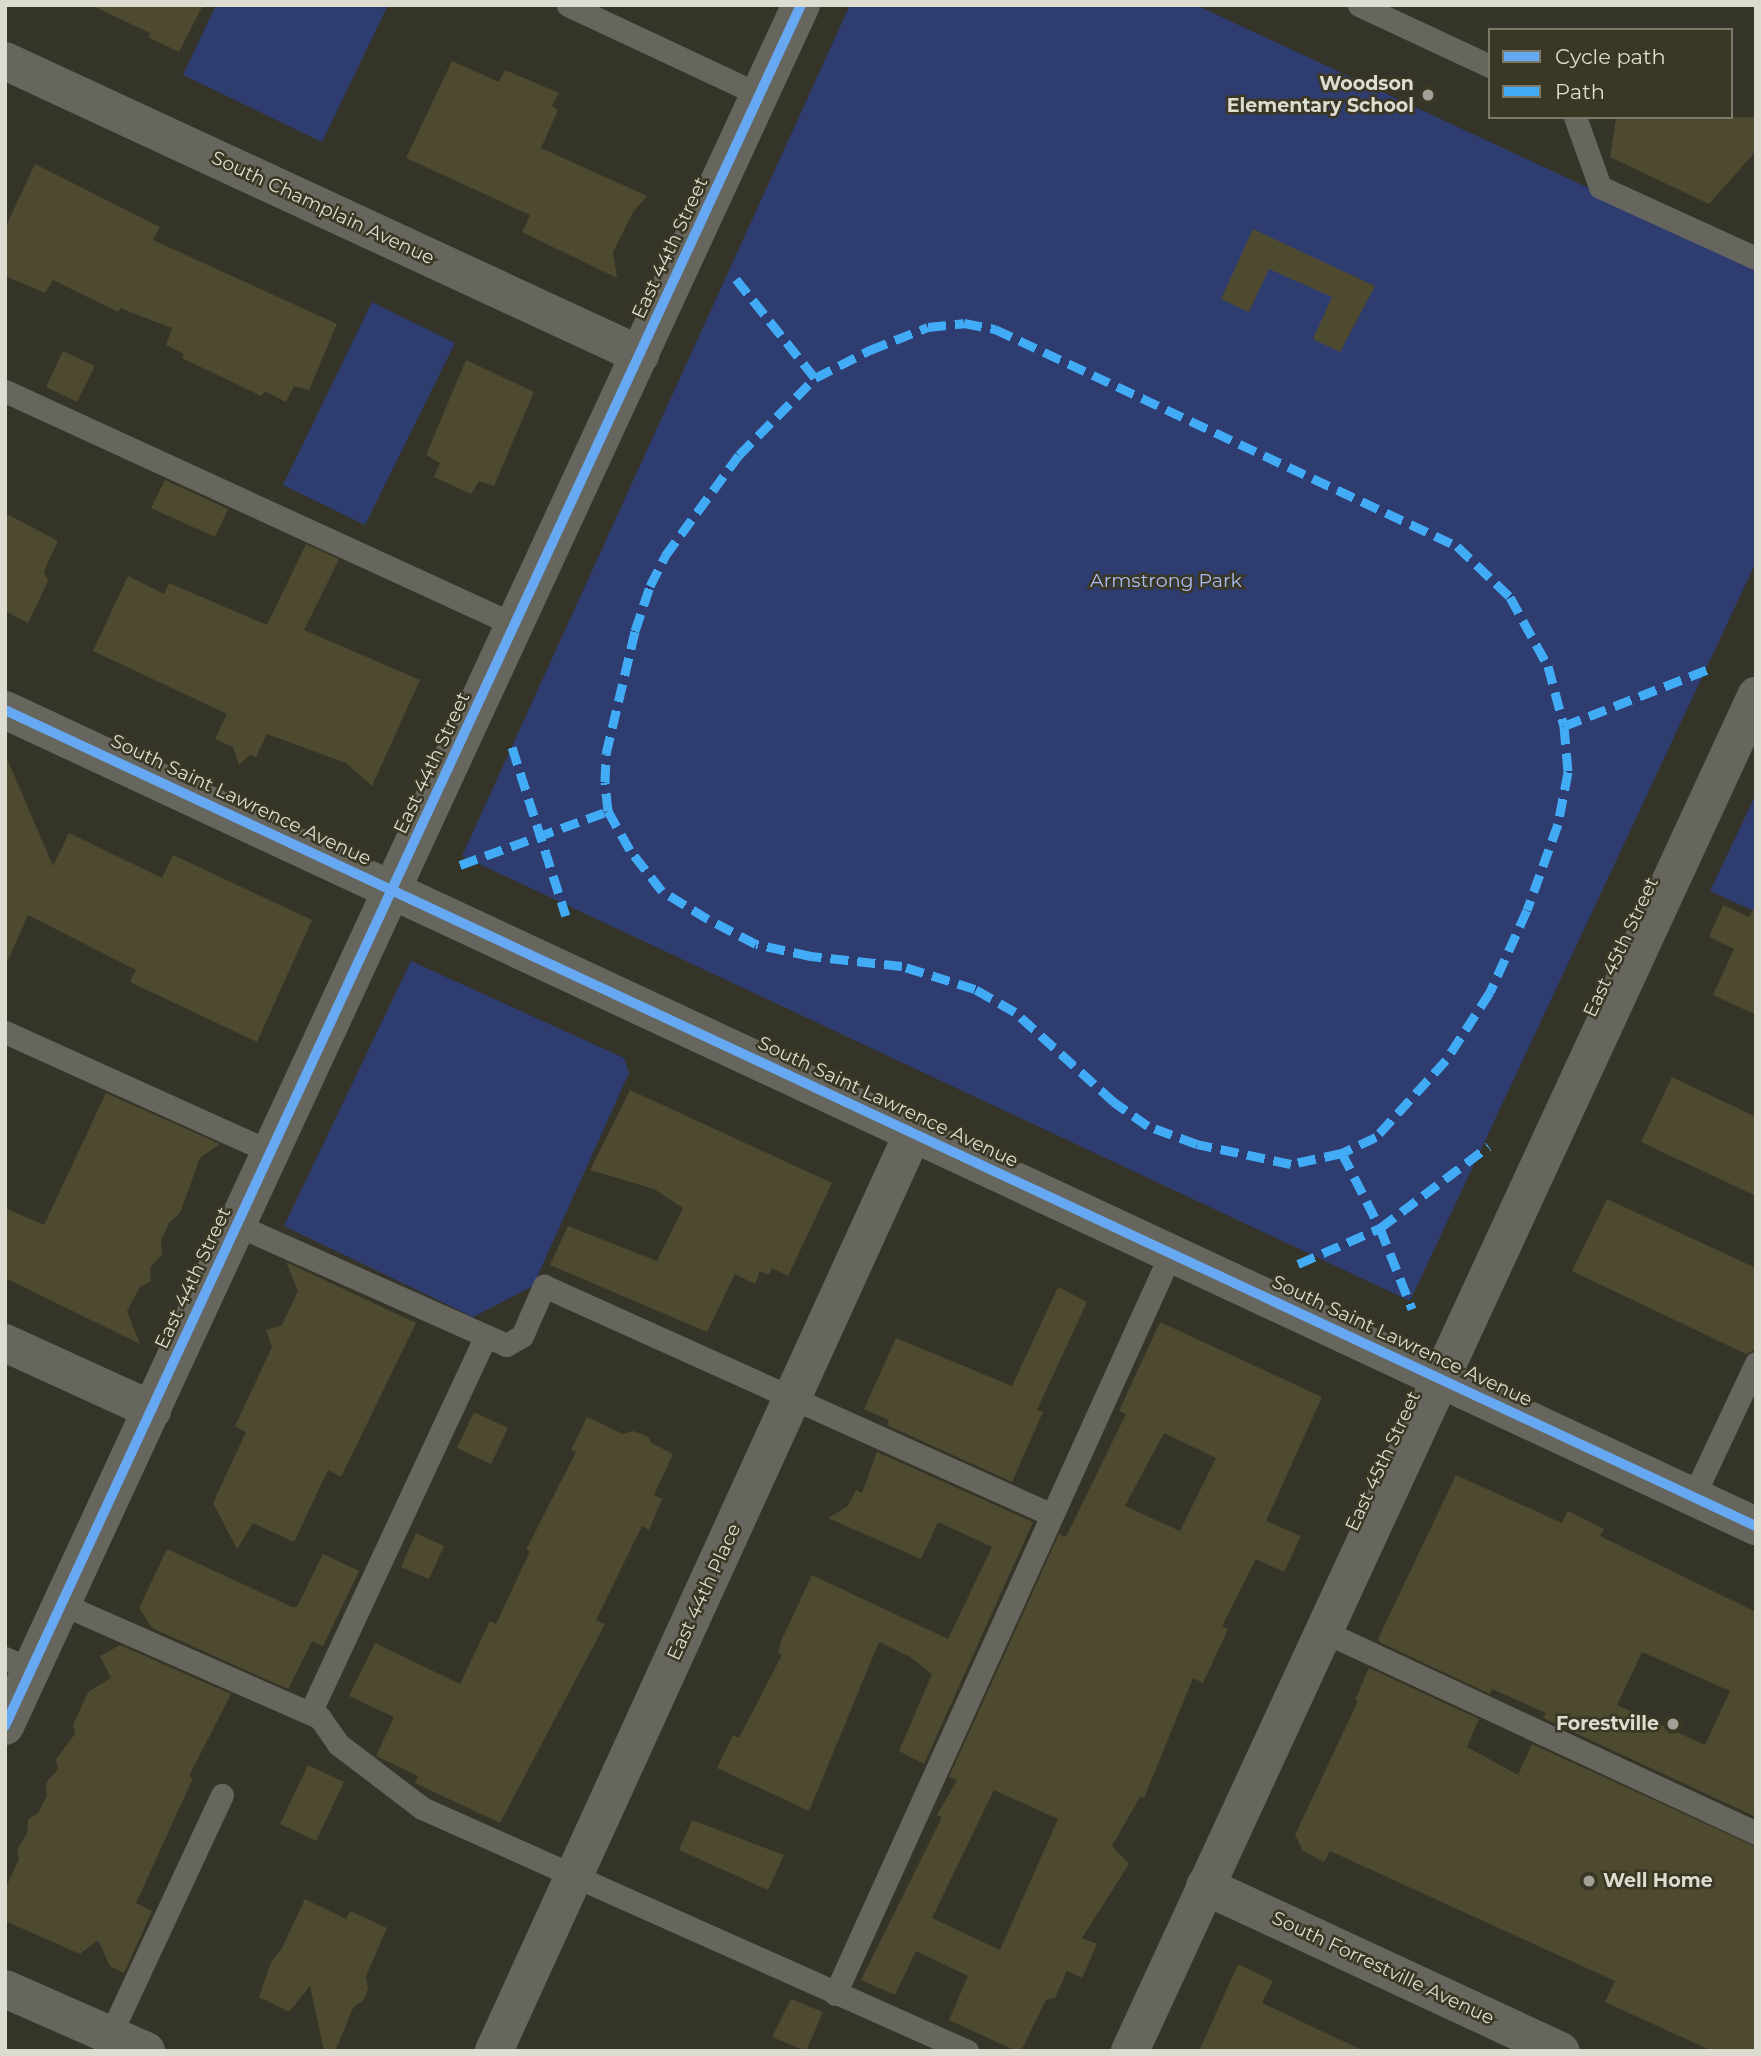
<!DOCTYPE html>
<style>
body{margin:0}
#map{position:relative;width:1761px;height:2056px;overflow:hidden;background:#353429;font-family:Montserrat,sans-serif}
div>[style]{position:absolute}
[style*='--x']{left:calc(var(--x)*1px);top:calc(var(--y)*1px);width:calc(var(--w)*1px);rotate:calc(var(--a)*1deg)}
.green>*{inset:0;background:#2f3c6f}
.building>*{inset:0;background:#4d4a30}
.lane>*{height:23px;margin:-11.5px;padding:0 11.5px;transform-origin:11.5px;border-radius:11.5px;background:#67665e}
.street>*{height:38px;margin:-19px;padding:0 19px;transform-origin:19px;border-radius:19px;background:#67665e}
.quiet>*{height:9px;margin-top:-4.5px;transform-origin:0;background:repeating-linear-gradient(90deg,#42abf6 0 18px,transparent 0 27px)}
.cycleway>*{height:10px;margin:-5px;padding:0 5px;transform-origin:5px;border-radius:5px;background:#66a8f1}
.dots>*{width:19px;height:19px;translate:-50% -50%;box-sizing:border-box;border:4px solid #3a3724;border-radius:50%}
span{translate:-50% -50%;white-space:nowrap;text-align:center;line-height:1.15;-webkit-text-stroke:5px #3a3724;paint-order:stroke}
.poi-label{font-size:19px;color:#dddcd0;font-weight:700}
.right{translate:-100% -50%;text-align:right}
.left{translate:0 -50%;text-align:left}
.street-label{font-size:19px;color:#dddcd0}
.park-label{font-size:19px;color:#aabcf6}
.frame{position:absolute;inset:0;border:7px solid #dddcd0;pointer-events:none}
.legend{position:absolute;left:1488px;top:28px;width:245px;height:91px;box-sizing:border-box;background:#3a3724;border:2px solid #7b7969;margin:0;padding:9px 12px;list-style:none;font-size:21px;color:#dddcd0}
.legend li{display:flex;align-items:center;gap:14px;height:35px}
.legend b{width:35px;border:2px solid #7b7969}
</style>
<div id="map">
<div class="green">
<i style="clip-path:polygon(216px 5px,388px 5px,322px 142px,183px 75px)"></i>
<i style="clip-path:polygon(850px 5px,1196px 5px,1756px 266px,1756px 562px,1410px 1301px,462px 856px)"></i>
<i style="clip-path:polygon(372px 302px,455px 343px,365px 525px,283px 485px)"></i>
<i style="clip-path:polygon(1756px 794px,1756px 912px,1710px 891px)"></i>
<i style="clip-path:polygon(411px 961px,624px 1058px,629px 1073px,533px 1286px,473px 1317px,284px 1226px)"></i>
</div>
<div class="building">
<i style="clip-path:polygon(91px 5px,203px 5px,179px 52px,148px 37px,150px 33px)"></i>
<i style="clip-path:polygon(452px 61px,499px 82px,505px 70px,559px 93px,552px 106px,558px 110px,541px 148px,647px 196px,633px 212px,613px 252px,617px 278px,522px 232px,530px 215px,406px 158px)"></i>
<i style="clip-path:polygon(1756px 117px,1756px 151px,1709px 204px,1610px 157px,1616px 119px)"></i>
<i style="clip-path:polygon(35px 164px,160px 227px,153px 240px,337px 324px,309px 390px,294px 386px,286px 402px,265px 391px,261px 396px,182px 358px,184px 354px,166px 345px,172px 328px,120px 308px,118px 312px,53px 280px,45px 293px,5px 276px,5px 228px)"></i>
<i style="clip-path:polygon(1253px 229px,1375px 286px,1340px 352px,1313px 339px,1332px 297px,1269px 269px,1249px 312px,1221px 299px)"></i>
<i style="clip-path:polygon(63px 351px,95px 366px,77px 402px,46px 387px)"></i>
<i style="clip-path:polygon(466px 360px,534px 392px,494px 486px,479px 481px,471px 494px,434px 477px,440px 463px,426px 455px)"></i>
<i style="clip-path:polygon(165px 480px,228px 509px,215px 537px,151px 508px)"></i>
<i style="clip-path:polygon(5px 513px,58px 541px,44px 571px,48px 581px,28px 623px,5px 611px)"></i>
<i style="clip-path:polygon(306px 544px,339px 559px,304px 630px,420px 680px,372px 786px,346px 763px,267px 734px,256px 757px,250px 755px,239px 765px,233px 747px,215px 739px,227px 714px,93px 651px,128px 576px,164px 594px,169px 583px,267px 625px)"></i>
<i style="clip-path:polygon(5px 754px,53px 866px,69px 833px,162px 878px,173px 855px,312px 920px,257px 1042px,130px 982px,136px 970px,28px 915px,5px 967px)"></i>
<i style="clip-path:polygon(1756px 904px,1756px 1015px,1713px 995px,1734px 949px,1709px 937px,1723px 905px,1749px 917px)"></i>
<i style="clip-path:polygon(1672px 1077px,1756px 1117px,1756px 1196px,1641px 1142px)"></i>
<i style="clip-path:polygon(630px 1090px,832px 1183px,788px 1276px,772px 1268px,769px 1275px,760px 1271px,755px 1284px,735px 1274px,707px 1332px,550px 1265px,568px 1226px,657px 1261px,683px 1208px,654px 1189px,590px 1170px)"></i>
<i style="clip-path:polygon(106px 1093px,220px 1144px,200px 1158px,180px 1213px,169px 1223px,161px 1241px,162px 1254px,150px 1268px,151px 1281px,140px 1287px,127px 1311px,140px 1344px,5px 1278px,5px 1208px,44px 1225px)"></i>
<i style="clip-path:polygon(1607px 1199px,1756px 1268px,1756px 1349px,1746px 1354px,1572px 1271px)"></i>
<i style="clip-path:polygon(286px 1262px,416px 1323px,341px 1477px,328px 1470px,294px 1542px,253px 1523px,237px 1549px,213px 1503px,246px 1432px,235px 1426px,272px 1347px,266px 1330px,282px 1325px,298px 1291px)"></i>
<i style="clip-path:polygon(1058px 1287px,1087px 1302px,1037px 1410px,1043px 1412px,1012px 1482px,887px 1425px,889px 1420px,864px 1409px,896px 1338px,1012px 1386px)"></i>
<i style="clip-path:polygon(evenodd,1160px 1322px,1322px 1397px,1266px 1521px,1301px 1536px,1284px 1572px,1256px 1559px,1222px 1626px,1228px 1629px,1203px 1683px,1193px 1678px,1144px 1798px,1140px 1797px,1112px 1846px,1129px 1864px,1082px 1938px,1097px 1944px,1082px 1978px,1067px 1971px,1055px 1998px,1046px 2000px,1021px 2051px,1016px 2051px,949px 2020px,968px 1976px,916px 1951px,895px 1995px,861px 1980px,942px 1817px,937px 1815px,957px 1780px,949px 1777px,1059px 1534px,1066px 1537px,1126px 1414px,1119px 1411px,1160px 1322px,1164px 1433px,1216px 1458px,1180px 1531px,1125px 1506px,1164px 1433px,1160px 1322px,994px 1790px,1058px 1819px,1000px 1950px,932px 1918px,994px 1790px)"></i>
<i style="clip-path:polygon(474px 1412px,508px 1428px,491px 1464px,457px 1448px)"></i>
<i style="clip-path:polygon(587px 1417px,623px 1434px,633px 1431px,649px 1437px,651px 1443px,673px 1454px,654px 1495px,662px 1499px,649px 1530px,642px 1526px,596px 1620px,605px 1624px,500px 1823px,415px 1783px,418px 1776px,376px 1756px,394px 1717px,349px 1696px,375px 1643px,460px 1684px,490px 1621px,496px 1624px,530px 1551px,526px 1550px,576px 1452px,571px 1450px)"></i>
<i style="clip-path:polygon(877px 1452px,1033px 1522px,924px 1764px,899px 1751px,932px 1674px,910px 1657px,879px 1642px,809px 1811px,717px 1768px,733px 1735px,739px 1738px,782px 1655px,778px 1653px,782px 1639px,812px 1575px,948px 1639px,992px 1547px,938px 1522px,921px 1559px,828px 1518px,848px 1506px,856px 1490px,862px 1493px)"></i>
<i style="clip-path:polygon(evenodd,1456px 1475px,1562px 1523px,1568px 1511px,1604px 1529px,1600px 1536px,1756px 1612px,1756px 1817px,1543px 1718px,1546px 1713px,1492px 1689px,1490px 1694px,1381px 1643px,1378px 1639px,1456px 1475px,1642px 1652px,1730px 1691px,1705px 1745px,1617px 1705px,1642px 1652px)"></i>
<i style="clip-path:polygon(416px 1533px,444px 1546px,429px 1579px,401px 1567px)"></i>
<i style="clip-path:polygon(167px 1549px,292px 1607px,297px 1607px,323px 1554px,359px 1571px,323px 1646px,312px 1641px,288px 1689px,152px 1628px,139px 1608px)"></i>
<i style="clip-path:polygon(120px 1645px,231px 1694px,189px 1776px,193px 1778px,136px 1903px,152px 1911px,124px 1973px,110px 1966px,98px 1940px,80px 1954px,5px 1921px,5px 1889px,19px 1859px,17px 1850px,27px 1833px,28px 1820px,38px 1813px,47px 1796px,46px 1783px,58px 1769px,56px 1759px,75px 1734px,73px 1725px,88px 1692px,111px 1678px,100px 1656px)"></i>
<i style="clip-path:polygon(1369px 1668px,1479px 1719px,1467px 1747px,1518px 1775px,1532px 1744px,1756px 1847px,1756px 2051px,1712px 2051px,1605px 2002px,1615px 1981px,1330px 1851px,1324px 1862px,1303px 1851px,1295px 1835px,1358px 1701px,1355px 1700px)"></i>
<i style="clip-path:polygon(308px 1765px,344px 1782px,316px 1841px,280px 1824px)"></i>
<i style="clip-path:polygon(692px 1820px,784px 1855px,768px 1890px,679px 1850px)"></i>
<i style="clip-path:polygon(305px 1899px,346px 1919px,350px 1911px,387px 1928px,366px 1976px,368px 1989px,363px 2001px,354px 2006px,335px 2051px,324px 2051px,310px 1986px,289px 2012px,259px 1997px,271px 1962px,282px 1948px)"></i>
<i style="clip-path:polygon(1238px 1964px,1273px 1981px,1262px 2003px,1364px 2051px,1199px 2051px)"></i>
<i style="clip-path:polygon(791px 1999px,823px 2012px,806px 2051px,772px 2037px)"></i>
</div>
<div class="lane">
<i style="--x:568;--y:5;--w:212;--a:25.1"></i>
<i style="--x:1359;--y:5;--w:145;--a:25"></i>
<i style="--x:1575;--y:117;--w:74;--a:70.3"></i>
<i style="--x:1600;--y:187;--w:171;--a:24.5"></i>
<i style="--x:5;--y:391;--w:561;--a:24.65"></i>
<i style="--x:5;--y:1032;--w:292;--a:24.3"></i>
<i style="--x:237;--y:1225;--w:295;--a:24"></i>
<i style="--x:506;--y:1345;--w:18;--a:-29"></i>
<i style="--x:522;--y:1336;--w:55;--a:-66.3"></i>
<i style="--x:544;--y:1286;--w:555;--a:24.26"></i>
<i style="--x:1693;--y:1497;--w:148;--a:-64.8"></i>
<i style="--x:62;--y:1604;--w:282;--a:23.8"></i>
<i style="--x:320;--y:1718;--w:32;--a:55"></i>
<i style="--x:338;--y:1744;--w:106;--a:37.3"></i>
<i style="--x:422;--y:1808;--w:597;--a:24.03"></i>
<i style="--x:1323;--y:1631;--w:478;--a:25"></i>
<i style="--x:5;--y:1658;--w:29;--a:25"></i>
<i style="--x:310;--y:1713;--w:416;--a:-65"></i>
<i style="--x:835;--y:1994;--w:814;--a:-65.61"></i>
<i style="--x:110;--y:2035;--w:265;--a:-65"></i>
</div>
<div class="street">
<i style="--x:5;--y:61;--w:700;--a:24.84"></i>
<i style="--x:5;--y:710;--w:1932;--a:24.99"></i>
<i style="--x:5;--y:1343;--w:162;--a:24.5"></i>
<i style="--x:5;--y:1726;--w:1896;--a:-65.18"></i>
<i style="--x:1205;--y:1886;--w:392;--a:24.9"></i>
<i style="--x:5;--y:1989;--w:154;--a:23.7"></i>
<i style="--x:494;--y:2051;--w:1009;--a:-65.47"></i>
<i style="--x:1130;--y:2051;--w:1493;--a:-65.2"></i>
</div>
<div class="quiet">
<i style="--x:736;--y:279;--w:127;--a:51.4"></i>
<i style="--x:1564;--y:726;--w:46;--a:85"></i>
<i style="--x:1568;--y:772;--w:53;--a:100.9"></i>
<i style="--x:1558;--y:824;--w:91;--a:109.8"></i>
<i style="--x:1527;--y:910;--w:90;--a:114.3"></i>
<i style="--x:1490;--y:992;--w:81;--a:122.9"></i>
<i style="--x:1446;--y:1060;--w:104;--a:132.3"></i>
<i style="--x:1376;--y:1137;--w:38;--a:155"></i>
<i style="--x:1342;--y:1153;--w:52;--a:167.8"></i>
<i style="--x:1291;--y:1164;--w:96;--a:-168"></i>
<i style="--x:1197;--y:1144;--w:52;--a:-159.8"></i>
<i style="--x:1148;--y:1126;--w:42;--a:-144.8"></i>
<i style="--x:1114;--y:1102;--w:134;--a:-137.7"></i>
<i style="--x:1015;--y:1012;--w:46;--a:-150.1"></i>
<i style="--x:975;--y:989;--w:77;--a:-162.5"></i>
<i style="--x:902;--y:966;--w:92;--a:-173.7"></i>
<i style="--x:811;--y:956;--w:56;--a:-167.7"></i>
<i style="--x:756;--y:944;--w:54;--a:-152.5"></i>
<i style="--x:708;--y:919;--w:54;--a:-148.7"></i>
<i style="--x:662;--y:891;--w:52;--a:-128"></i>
<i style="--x:630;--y:850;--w:45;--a:-119.4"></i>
<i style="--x:608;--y:811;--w:29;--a:-96"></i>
<i style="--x:605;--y:782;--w:28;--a:-88"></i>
<i style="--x:606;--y:754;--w:126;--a:-76.7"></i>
<i style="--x:635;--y:631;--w:47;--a:-71.6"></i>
<i style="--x:650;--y:586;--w:34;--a:-63"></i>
<i style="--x:665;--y:556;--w:125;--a:-53.8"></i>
<i style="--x:739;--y:455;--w:108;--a:-45.4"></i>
<i style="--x:815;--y:378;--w:62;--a:-27"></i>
<i style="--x:870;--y:350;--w:62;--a:-21.6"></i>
<i style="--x:928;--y:327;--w:36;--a:-6"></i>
<i style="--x:964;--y:323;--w:32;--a:11"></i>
<i style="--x:995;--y:329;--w:510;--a:25.16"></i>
<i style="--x:1457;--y:546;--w:74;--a:43.9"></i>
<i style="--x:1510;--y:597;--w:79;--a:61.2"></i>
<i style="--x:1548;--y:666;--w:62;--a:75.1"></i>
<i style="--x:1564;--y:726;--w:161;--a:-21.5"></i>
<i style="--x:512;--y:747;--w:177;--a:72.3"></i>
<i style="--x:460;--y:865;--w:158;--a:-20"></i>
<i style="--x:1342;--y:1153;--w:84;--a:63.1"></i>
<i style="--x:1380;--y:1228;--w:87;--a:68.4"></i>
<i style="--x:1298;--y:1264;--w:90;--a:-23.7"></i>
<i style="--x:1380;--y:1228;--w:136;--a:-37"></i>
</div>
<div class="cycleway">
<i style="--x:5;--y:710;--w:1932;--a:24.99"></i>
<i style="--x:5;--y:1726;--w:1896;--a:-65.18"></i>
</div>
<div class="dots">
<i style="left:1428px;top:95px;background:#a2a196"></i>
<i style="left:1673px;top:1724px;background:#a2a196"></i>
<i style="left:1589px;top:1881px;background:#a2a196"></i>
</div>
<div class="poi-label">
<span class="right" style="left:1414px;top:95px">Woodson<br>Elementary School</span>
<span class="right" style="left:1659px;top:1724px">Forestville</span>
<span class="left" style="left:1603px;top:1881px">Well Home</span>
</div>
<div class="street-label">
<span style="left:323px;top:208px;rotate:25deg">South Champlain Avenue</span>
<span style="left:670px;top:248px;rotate:-65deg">East 44th Street</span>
<span style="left:432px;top:763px;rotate:-65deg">East 44th Street</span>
<span style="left:241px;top:800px;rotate:25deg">South Saint Lawrence Avenue</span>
<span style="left:1621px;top:947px;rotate:-65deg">East 45th Street</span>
<span style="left:888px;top:1102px;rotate:25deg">South Saint Lawrence Avenue</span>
<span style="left:193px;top:1278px;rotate:-65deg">East 44th Street</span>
<span style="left:1402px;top:1341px;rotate:25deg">South Saint Lawrence Avenue</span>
<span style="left:1383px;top:1461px;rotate:-65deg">East 45th Street</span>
<span style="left:704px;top:1592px;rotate:-65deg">East 44th Place</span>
<span style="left:1383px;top:1968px;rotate:25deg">South Forrestville Avenue</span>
</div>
<div class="park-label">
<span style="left:1166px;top:581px">Armstrong Park</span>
</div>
<div class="frame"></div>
<ul class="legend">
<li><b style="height:9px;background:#66a8f1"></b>Cycle path</li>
<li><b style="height:9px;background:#42abf6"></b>Path</li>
</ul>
</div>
